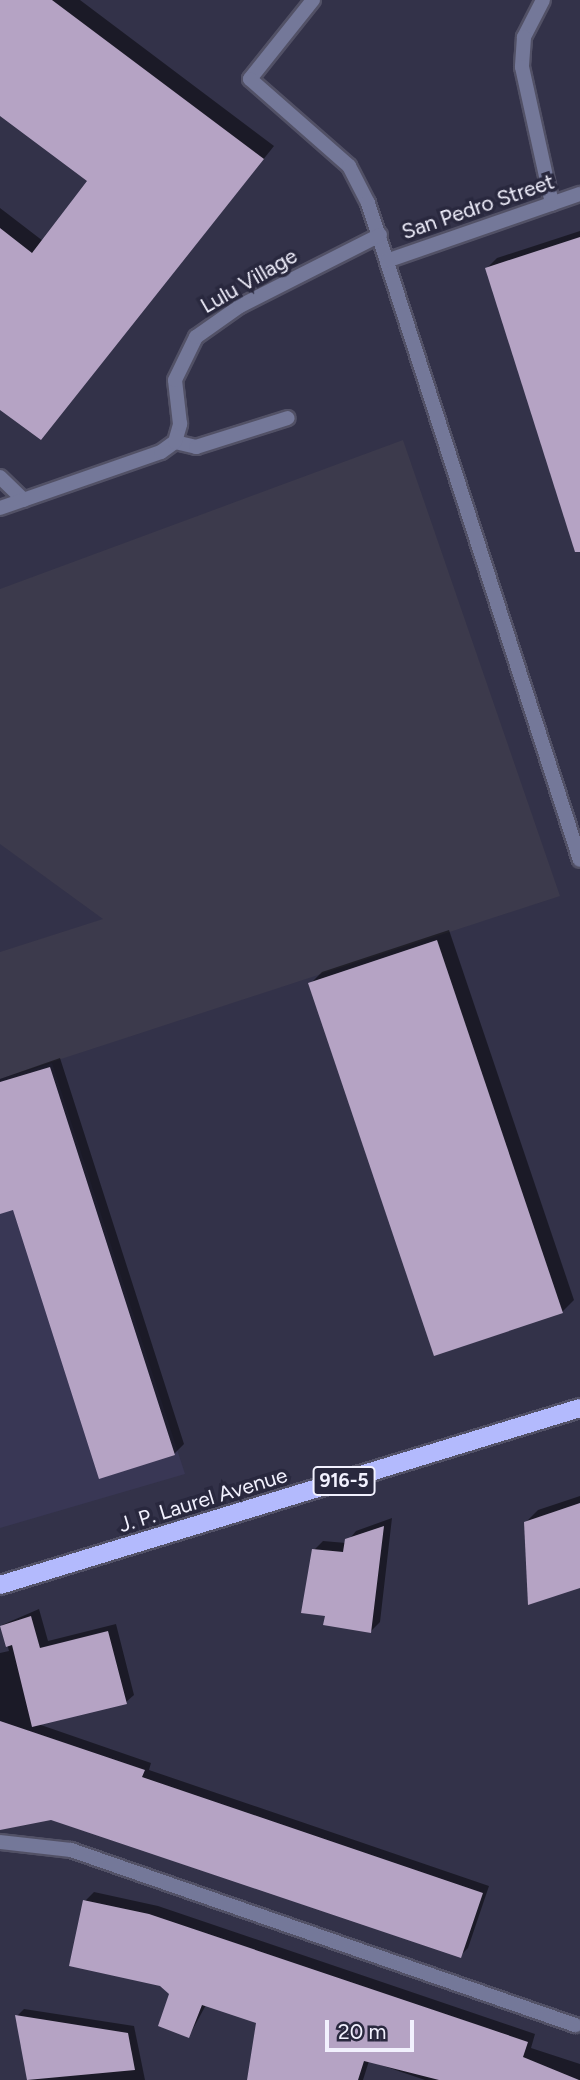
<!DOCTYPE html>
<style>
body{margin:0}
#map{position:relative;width:580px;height:2080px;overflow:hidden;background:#333249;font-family:Figtree,sans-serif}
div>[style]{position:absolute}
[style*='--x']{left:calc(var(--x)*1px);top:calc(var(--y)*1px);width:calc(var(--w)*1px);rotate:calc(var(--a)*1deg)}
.built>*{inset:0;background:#393755}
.industrial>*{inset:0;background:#3c3a4c}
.shadow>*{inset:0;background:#0007}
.building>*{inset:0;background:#b5a3c4}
.roads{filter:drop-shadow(2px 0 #525166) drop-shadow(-2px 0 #525166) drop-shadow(0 2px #525166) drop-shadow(0 -2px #525166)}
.minor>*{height:14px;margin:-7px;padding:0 7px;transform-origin:7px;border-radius:7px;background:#747899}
.primary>*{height:18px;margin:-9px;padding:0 9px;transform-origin:9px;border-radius:9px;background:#b3bafd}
span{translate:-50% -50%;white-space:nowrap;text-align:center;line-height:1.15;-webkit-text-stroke:7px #29283e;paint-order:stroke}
.shield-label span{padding:2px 5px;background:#29283e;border:2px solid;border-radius:5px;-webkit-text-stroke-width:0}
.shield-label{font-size:19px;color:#f2f1fe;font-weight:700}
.street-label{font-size:21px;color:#f2f1fe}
.scale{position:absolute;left:325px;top:2020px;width:89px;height:32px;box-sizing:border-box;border:4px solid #f2f1fe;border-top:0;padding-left:9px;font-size:21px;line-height:24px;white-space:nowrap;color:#f2f1fe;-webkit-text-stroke:5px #29283e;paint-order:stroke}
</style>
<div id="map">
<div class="built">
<i style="clip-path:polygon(52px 1063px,185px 1474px,0 1528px,0 1079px)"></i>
</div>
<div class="industrial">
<i style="clip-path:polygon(403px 440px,560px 896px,0 1079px,0 952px,103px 919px,0 844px,0 589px)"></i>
</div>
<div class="shadow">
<i style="clip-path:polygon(0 0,80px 0,274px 146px,41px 438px,0 407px,0 208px,43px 241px,90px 181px,0 114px)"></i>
<i style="clip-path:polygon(580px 231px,580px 524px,487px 268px,497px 258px)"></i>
<i style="clip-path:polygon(449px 930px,574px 1300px,562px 1312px,310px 984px,322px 972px)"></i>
<i style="clip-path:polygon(60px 1058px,184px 1444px,174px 1454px,14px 1208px,0 1212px,0 1079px)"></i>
<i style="clip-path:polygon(580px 1496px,580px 1586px,526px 1522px,538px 1510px)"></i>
<i style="clip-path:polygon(392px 1518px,380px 1622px,371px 1631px,327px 1615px,314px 1550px,323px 1541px,346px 1543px,356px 1531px)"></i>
<i style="clip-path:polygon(39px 1609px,48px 1641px,116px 1624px,134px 1695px,126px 1702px,38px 1724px,151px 1763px,149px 1770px,489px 1886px,468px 1948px,460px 1956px,52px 1819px,0 1828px,0 1653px,9px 1651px,2px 1625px)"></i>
<i style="clip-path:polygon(94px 1892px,158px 1906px,535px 2034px,531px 2048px,580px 2064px,580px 2080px,425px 2080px,369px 2061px,363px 2080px,249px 2080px,258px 2022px,206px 2005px,189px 2036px,171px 1994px,85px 1901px)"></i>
<i style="clip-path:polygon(24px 2009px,134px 2026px,145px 2080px,29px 2080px,17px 2016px)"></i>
</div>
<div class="building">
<i style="clip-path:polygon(0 0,52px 0,264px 159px,41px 440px,0 410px,0 228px,32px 253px,87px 181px,0 116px)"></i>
<i style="clip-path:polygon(580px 237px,580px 552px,575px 552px,485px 268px)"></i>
<i style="clip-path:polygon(437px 940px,563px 1313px,434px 1356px,308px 983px)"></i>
<i style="clip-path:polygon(50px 1067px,175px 1455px,99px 1479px,13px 1210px,0 1214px,0 1082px)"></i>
<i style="clip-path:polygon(580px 1503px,580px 1588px,528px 1605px,524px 1522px)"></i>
<i style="clip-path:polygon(384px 1526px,371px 1633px,323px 1625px,325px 1616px,301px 1613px,312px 1549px,343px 1552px,345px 1539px)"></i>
<i style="clip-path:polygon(31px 1616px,40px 1648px,108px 1631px,127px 1704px,32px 1727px,12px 1645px,6px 1647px,0 1626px)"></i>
<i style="clip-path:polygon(0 1721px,145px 1770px,142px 1777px,483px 1893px,461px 1958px,51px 1820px,0 1830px)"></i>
<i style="clip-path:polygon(83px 1900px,149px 1914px,487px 2028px,528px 2042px,523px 2057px,579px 2080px,439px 2080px,364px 2061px,358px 2080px,247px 2080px,256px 2023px,202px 2005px,189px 2038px,158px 2026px,169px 1994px,160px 1986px,69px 1966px)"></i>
<i style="clip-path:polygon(15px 2015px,128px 2033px,135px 2070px,27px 2080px)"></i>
</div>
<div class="roads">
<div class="minor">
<i style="--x:313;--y:0;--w:101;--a:128.6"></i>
<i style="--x:250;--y:79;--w:132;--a:41.3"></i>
<i style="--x:349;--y:166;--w:42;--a:62.8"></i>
<i style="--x:368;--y:203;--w:690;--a:72.12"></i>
<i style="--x:543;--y:0;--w:42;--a:117.2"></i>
<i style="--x:524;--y:37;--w:30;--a:94"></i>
<i style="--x:522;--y:67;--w:140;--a:77.6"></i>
<i style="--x:389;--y:260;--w:202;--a:-19.1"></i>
<i style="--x:175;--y:442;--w:22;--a:13"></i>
<i style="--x:196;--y:447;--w:96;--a:-17.5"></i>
<i style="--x:0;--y:477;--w:33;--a:44"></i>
<i style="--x:0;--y:508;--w:170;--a:-19.2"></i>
<i style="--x:161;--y:452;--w:17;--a:-36"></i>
<i style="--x:175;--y:442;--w:19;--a:-74"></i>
<i style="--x:180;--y:424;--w:44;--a:-96.5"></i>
<i style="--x:175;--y:380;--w:48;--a:-64"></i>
<i style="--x:196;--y:337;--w:54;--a:-35.2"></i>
<i style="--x:240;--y:306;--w:157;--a:-26.9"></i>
<i style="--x:0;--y:1842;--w:71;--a:6.4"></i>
<i style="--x:71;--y:1850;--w:534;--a:19.15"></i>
</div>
<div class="primary">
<i style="--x:0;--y:1585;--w:606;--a:-16.97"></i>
</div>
</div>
<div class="shield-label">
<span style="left:344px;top:1481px">916-5</span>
</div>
<div class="street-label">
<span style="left:478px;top:207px;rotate:-19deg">San Pedro Street</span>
<span style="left:249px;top:281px;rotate:-30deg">Lulu Village</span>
<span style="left:203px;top:1500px;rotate:-17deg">J. P. Laurel Avenue</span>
</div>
<div class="scale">20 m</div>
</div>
